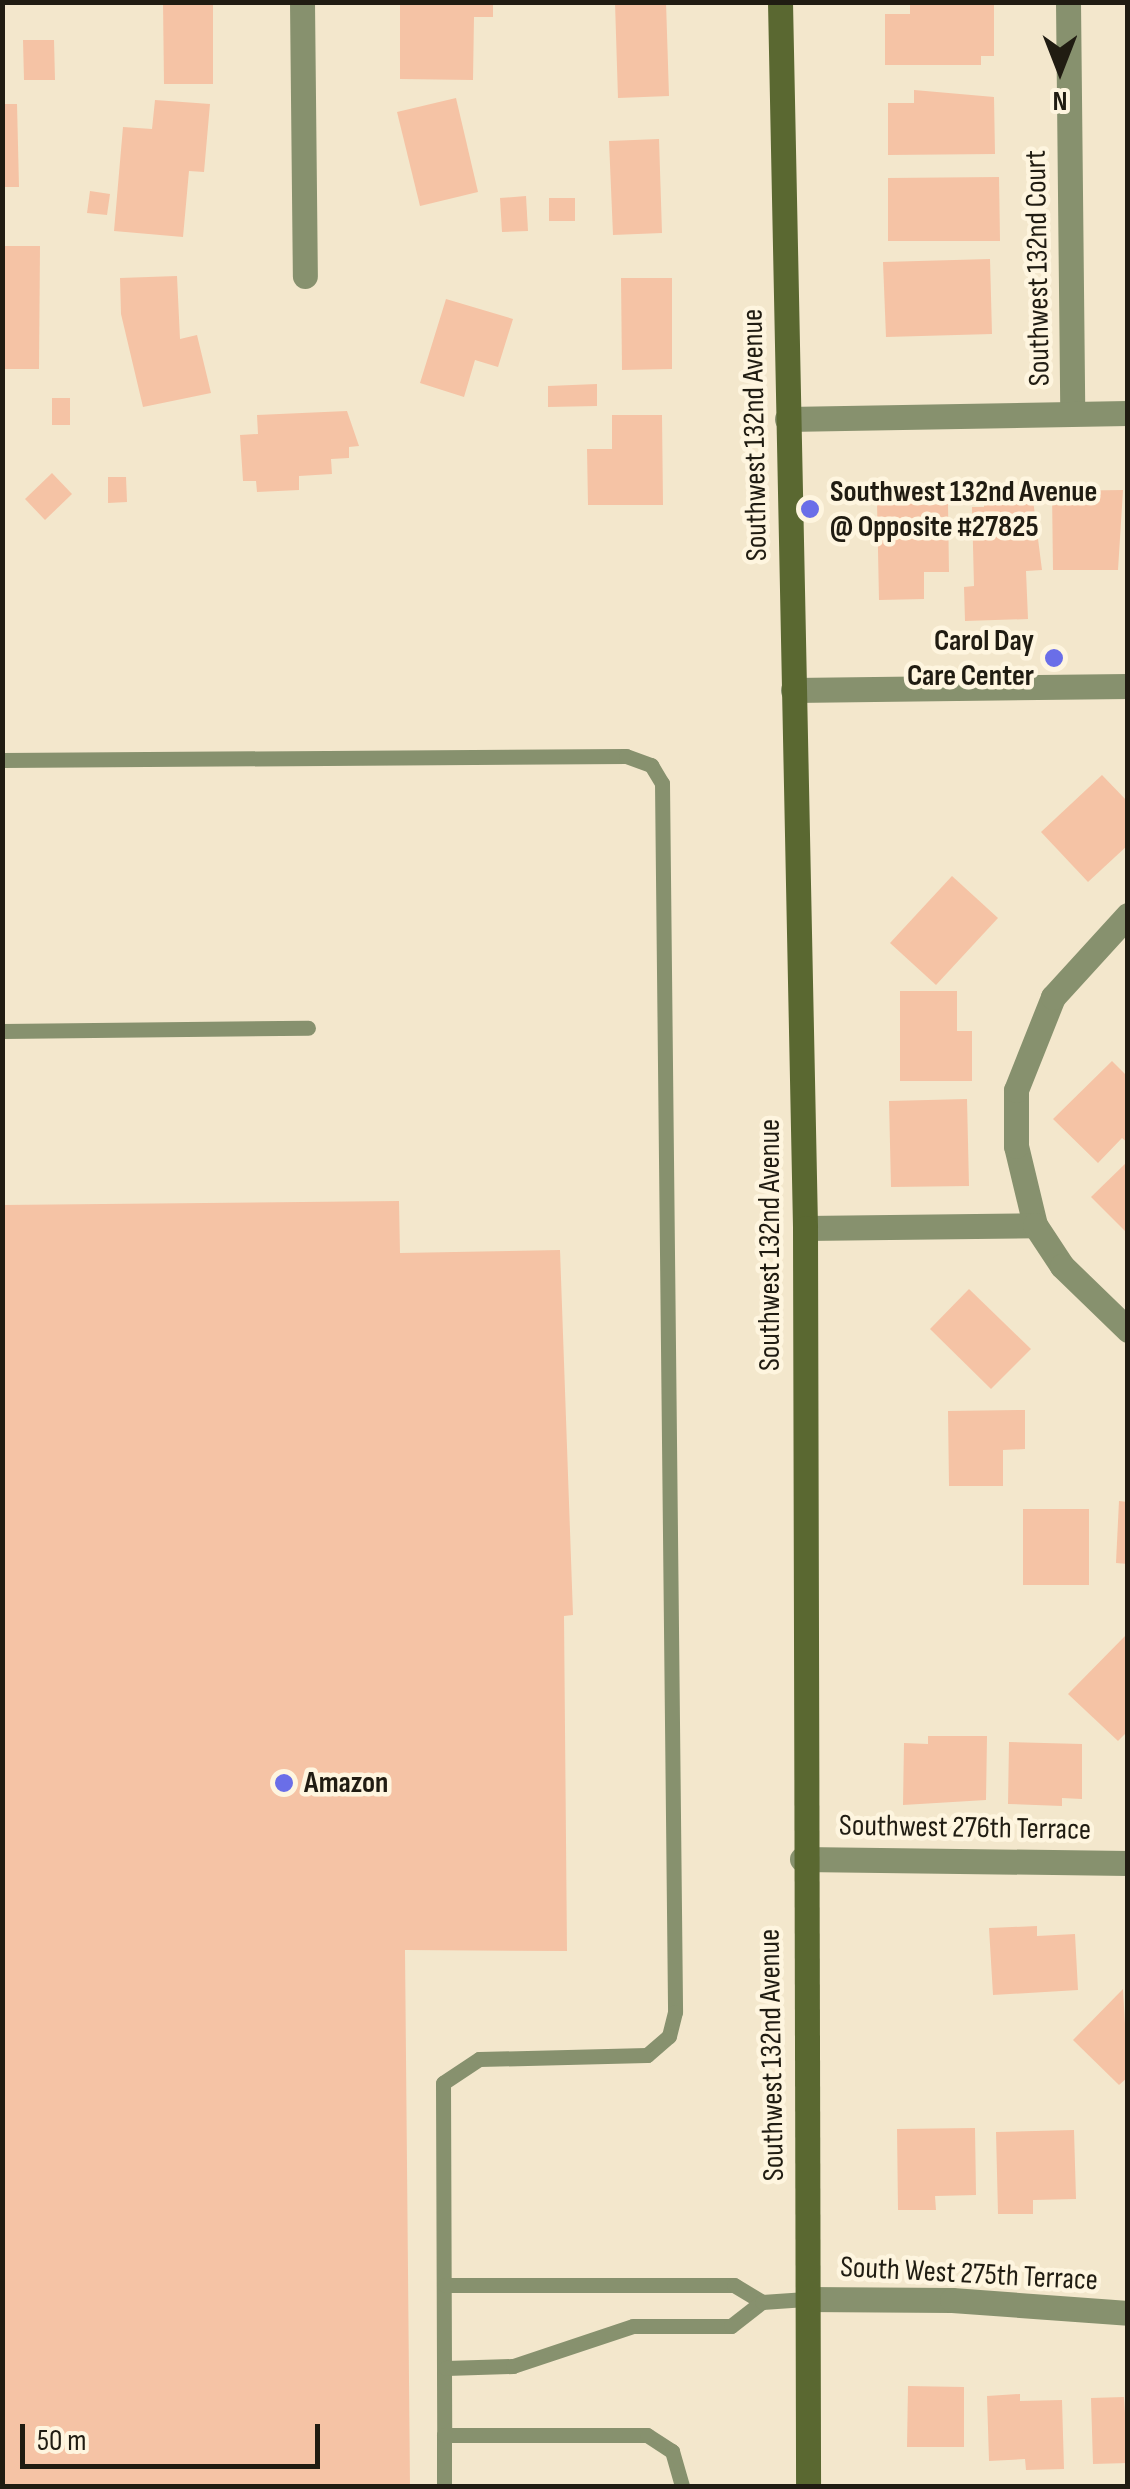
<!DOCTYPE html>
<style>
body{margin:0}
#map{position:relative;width:1130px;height:2489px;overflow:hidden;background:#f3e7cc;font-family:"Sofia Sans Condensed",sans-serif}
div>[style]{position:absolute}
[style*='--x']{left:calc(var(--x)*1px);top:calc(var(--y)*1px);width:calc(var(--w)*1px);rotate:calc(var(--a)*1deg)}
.building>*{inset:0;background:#f5c3a5}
.lane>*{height:15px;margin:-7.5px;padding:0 7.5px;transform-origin:7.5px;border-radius:7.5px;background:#87916e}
.street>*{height:25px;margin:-12.5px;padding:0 12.5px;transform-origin:12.5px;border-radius:12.5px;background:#87916e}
.secondary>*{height:25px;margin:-12.5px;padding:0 12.5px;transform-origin:12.5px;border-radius:12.5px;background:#5a6831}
.dots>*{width:28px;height:28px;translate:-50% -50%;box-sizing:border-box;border:5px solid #fef5df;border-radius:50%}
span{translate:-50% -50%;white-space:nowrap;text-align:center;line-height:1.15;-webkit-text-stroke:9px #fef5df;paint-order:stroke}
.street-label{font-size:30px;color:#201c12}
.poi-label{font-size:30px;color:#201c12;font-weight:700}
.left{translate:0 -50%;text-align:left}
.right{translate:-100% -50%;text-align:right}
.frame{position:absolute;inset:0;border:5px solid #201c12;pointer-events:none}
.north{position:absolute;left:1010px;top:20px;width:100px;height:100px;-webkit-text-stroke:8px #fef5df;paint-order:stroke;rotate:180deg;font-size:28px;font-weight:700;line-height:40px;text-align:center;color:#201c12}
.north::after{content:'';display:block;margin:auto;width:35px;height:45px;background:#201c12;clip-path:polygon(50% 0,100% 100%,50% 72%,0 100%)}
.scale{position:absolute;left:20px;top:2424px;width:300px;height:45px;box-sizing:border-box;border:5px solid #201c12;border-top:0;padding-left:12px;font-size:30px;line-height:35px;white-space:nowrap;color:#201c12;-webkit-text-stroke:8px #fef5df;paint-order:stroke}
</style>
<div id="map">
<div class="building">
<i style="clip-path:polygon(163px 2px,213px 2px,213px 84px,164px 84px)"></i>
<i style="clip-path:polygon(400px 2px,493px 2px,493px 17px,474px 17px,473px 80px,400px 79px)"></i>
<i style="clip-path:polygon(666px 2px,669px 96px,618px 98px,615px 3px)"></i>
<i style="clip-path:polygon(910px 2px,994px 2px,994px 56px,981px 56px,981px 65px,885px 65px,885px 14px,910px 14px)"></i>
<i style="clip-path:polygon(23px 40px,54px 40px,55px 80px,24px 80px)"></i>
<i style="clip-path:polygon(914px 90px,994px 97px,995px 154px,888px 155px,888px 103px,914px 103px)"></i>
<i style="clip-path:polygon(456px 98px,478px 192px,420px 206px,397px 112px)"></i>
<i style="clip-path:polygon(155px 100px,210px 104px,204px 172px,189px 171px,183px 237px,114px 231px,123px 127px,152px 129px)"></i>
<i style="clip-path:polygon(2px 104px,17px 104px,19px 187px,2px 187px)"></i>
<i style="clip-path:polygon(659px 139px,662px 233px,613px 235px,609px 141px)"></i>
<i style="clip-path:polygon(999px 177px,1000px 241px,888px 241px,888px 178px)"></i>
<i style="clip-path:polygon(90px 191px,110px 194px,107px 215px,87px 213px)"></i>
<i style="clip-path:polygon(526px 196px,528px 231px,502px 232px,500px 198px)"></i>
<i style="clip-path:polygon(549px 198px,575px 198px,575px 221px,549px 221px)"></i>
<i style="clip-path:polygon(2px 246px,40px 246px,39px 369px,3px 369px)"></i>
<i style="clip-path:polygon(990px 259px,992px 334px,886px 337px,883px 262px)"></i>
<i style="clip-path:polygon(177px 276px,180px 339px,197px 335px,211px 393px,143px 407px,121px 314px,120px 278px)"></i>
<i style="clip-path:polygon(621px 278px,672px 278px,672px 369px,622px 370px)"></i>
<i style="clip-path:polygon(446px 299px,513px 319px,498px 367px,475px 360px,464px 397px,420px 383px)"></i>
<i style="clip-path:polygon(597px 384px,597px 406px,548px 407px,548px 386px)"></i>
<i style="clip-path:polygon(52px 398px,70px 398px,70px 425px,52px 425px)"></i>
<i style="clip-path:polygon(347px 411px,359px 446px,349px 447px,349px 458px,331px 459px,332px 474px,299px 476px,299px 490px,257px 492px,256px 481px,243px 481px,240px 435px,258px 434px,257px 415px)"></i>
<i style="clip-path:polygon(612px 415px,662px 415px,663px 505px,588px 505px,587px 449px,612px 449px)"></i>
<i style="clip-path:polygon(52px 473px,72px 494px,45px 520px,25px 499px)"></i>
<i style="clip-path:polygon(108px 477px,126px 477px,127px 502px,108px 503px)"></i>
<i style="clip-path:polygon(1123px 490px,1118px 570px,1053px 570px,1052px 491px)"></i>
<i style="clip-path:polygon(889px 492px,918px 492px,918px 505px,948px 504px,949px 572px,924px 572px,924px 599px,879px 600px,877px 502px,889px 501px)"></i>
<i style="clip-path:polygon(1032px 492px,1042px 570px,1026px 571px,1028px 619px,965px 621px,964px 587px,974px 586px,972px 507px,984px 507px,984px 493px)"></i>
<i style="clip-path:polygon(1102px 775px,1128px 802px,1128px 845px,1088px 882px,1041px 832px)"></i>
<i style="clip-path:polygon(952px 876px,998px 918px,936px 985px,890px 943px)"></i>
<i style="clip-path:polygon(900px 991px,957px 991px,957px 1031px,972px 1031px,972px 1081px,900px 1081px)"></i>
<i style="clip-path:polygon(1112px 1061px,1128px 1077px,1128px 1143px,1122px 1138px,1098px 1163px,1053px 1119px)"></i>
<i style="clip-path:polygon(967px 1099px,969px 1186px,891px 1187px,889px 1101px)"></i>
<i style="clip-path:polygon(1128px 1161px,1128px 1234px,1091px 1197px)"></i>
<i style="clip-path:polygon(399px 1201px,400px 1253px,560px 1250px,573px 1615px,564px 1616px,567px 1951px,405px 1950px,410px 2486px,2px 2486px,2px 1205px)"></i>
<i style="clip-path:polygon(969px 1289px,1031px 1349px,991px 1389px,930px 1329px)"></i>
<i style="clip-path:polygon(1025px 1410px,1025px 1449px,1003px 1450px,1003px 1486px,949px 1486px,948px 1411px)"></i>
<i style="clip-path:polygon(1119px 1501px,1128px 1502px,1128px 1564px,1116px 1563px)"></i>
<i style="clip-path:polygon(1023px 1509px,1089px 1509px,1089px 1585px,1023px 1585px)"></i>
<i style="clip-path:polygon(1128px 1633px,1128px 1731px,1118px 1741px,1068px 1694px)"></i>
<i style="clip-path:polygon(928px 1736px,987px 1736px,986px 1800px,903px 1805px,904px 1743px,928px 1744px)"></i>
<i style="clip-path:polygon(1009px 1742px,1082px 1744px,1082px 1799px,1062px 1798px,1062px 1806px,1008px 1804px)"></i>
<i style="clip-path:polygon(1037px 1926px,1037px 1936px,1075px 1934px,1078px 1990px,993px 1995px,989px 1928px)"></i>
<i style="clip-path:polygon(1123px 1989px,1128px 2077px,1119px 2085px,1073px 2040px)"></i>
<i style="clip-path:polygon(975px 2128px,976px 2195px,935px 2196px,936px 2210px,898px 2210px,897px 2129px)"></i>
<i style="clip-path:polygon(1074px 2130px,1076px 2199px,1033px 2200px,1033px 2214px,998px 2214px,996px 2132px)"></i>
<i style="clip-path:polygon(908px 2386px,964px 2387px,964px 2447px,907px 2447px)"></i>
<i style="clip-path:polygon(1020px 2394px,1020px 2401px,1062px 2400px,1064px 2469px,1026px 2470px,1025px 2459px,989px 2461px,987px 2396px)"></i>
<i style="clip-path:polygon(1124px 2397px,1128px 2463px,1093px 2464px,1091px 2398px)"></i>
</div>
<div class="lane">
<i style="--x:2;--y:760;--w:624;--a:-0.37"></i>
<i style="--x:626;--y:756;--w:27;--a:20"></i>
<i style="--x:651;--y:765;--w:21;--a:59"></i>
<i style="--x:662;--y:783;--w:1229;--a:89.39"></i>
<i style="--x:675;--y:2012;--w:25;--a:104"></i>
<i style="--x:669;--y:2036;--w:29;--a:139"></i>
<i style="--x:647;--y:2055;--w:168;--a:178.6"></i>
<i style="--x:479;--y:2059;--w:43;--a:146.3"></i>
<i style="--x:443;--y:2083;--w:352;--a:89.8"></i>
<i style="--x:2;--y:1031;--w:306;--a:-0.6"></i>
<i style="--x:445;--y:2285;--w:289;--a:0"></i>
<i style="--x:734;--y:2285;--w:33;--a:31"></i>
<i style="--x:446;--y:2368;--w:67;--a:-1.7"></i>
<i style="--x:513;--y:2366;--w:126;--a:-18.4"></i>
<i style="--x:633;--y:2326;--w:98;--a:0"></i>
<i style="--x:731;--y:2326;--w:39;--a:-38"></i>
<i style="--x:762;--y:2302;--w:44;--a:-3.9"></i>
<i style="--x:444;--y:2486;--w:51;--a:-90"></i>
<i style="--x:444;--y:2435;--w:203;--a:0"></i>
<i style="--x:647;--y:2435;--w:30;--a:33"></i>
<i style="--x:672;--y:2451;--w:36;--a:74"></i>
</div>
<div class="street">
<i style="--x:302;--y:2;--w:274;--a:89.4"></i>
<i style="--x:1068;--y:2;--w:411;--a:89.4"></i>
<i style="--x:787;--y:419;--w:341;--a:-1"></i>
<i style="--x:793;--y:690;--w:335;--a:-0.7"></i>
<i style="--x:1035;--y:1225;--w:81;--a:-103.5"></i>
<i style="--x:1016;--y:1146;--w:56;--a:-90"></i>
<i style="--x:1016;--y:1090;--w:100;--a:-68.3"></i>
<i style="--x:1053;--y:997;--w:111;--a:-47.6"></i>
<i style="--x:805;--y:1228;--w:230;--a:-0.7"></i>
<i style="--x:1035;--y:1225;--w:49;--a:56.6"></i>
<i style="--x:1062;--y:1266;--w:92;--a:44.1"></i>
<i style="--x:802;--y:1859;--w:326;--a:0.7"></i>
<i style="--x:806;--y:2299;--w:146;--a:0.4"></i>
<i style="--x:952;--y:2300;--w:176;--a:4.2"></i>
</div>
<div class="secondary">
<i style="--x:780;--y:2;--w:1226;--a:88.83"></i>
<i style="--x:805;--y:1228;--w:1258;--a:89.86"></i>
</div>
<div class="dots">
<i style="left:810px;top:509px;background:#6a6ee8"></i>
<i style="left:1054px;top:658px;background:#6a6ee8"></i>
<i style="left:284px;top:1783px;background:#6a6ee8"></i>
</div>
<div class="street-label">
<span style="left:1038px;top:268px;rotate:-91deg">Southwest 132nd Court</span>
<span style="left:755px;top:435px;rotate:-91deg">Southwest 132nd Avenue</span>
<span style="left:770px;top:1245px;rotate:-90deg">Southwest 132nd Avenue</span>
<span style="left:965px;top:1828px;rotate:1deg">Southwest 276th Terrace</span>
<span style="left:772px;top:2055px;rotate:-91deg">Southwest 132nd Avenue</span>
<span style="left:969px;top:2274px;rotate:3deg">South West 275th Terrace</span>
</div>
<div class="poi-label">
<span class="left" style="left:830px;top:509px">Southwest 132nd Avenue<br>@ Opposite #27825</span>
<span class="right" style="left:1034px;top:658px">Carol Day<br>Care Center</span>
<span class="left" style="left:304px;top:1783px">Amazon</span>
</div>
<div class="frame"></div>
<div class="north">N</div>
<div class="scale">50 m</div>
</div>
